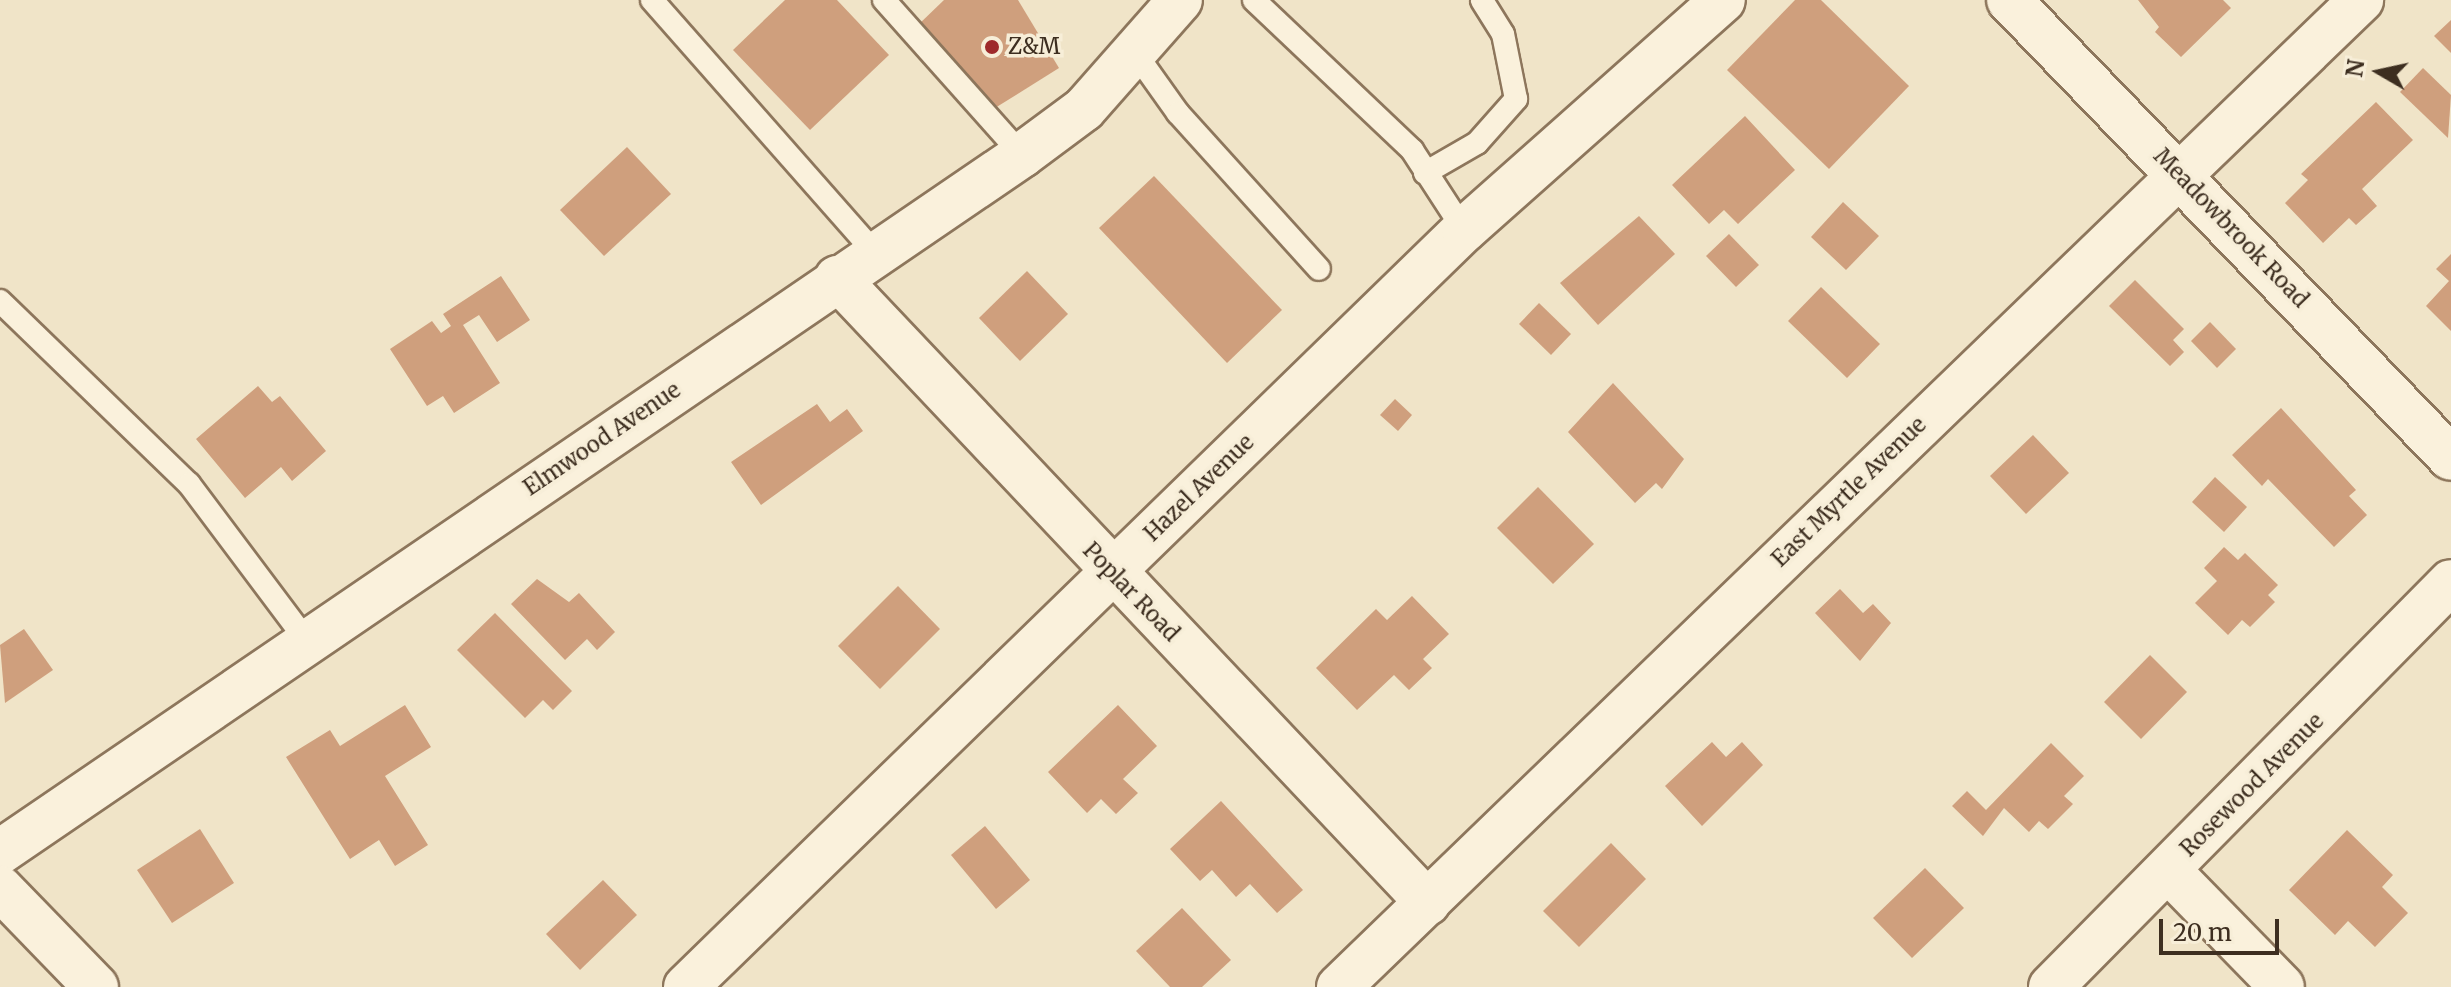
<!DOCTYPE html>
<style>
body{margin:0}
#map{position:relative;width:2451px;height:987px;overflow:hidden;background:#f0e4c8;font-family:Merriweather,serif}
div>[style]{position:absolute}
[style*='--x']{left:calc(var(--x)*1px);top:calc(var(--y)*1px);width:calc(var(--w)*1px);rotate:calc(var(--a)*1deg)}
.building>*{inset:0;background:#cf9f7d}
.roads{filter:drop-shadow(2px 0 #8d765c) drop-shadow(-2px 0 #8d765c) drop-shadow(0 2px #8d765c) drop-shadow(0 -2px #8d765c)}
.lane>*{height:22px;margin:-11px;padding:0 11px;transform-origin:11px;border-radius:11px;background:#faf1dc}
.street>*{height:44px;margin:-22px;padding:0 22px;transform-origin:22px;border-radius:22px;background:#faf1dc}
.dots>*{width:22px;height:22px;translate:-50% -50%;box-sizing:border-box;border:4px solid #f7eed8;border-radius:50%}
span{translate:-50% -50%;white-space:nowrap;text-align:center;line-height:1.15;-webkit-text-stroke:7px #f7eed8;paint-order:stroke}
.poi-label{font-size:22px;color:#3d2e20}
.left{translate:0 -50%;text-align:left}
.street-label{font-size:22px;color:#3d2e20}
.north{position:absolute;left:2339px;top:32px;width:80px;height:80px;-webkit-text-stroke:6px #f7eed8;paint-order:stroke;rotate:279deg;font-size:22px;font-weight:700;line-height:32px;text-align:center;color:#3d2e20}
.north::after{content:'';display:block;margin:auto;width:28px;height:36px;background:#3d2e20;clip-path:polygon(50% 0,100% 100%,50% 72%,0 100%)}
.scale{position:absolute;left:2159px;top:919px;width:120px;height:36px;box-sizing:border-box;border:4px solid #3d2e20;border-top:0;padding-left:10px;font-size:24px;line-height:28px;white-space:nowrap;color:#3d2e20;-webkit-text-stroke:6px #f7eed8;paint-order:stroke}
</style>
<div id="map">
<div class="building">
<i style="clip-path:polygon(785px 0,837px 0,889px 55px,810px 130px,733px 50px)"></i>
<i style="clip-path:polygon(944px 0,1018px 0,1059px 68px,995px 108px,917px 26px)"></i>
<i style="clip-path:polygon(1795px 0,1821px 0,1909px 86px,1829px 169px,1727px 70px)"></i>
<i style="clip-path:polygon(2138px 0,2223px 0,2231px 8px,2181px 57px,2155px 32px,2159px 27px)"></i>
<i style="clip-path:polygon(2451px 20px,2451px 53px,2434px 36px)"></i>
<i style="clip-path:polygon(2423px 68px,2451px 95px,2448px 138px,2400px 92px)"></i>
<i style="clip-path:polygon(2376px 102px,2413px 140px,2362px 189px,2377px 206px,2356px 225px,2349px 218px,2323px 243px,2285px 203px,2308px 180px,2301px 174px)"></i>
<i style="clip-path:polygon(1745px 116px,1795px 170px,1738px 224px,1724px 210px,1709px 224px,1672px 185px)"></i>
<i style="clip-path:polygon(627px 147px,671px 194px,604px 256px,560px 210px)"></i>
<i style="clip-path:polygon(1154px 176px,1282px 310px,1227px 363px,1099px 228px)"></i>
<i style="clip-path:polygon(1843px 202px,1879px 236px,1846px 270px,1811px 237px)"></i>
<i style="clip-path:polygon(1639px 216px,1675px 254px,1598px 325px,1560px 283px)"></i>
<i style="clip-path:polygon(1729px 234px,1759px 265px,1736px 287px,1706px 256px)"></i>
<i style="clip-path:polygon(2451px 254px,2451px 331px,2426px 306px,2449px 281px,2436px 269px)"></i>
<i style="clip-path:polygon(1027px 271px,1068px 314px,1020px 361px,979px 318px)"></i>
<i style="clip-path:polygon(501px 276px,530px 320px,497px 342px,479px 315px,463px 325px,500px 383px,454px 413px,443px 396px,427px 406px,390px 349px,432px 321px,441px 333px,451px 326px,443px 314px)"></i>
<i style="clip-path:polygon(2135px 280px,2184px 329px,2173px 340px,2184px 352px,2170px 366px,2109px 306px)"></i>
<i style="clip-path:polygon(1821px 287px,1880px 344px,1847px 378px,1788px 321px)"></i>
<i style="clip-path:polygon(1539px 303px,1571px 334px,1551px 355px,1519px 324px)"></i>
<i style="clip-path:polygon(2210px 322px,2236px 349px,2217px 368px,2191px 341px)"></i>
<i style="clip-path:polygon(1613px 383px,1684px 459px,1662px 489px,1656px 483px,1635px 503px,1568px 432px)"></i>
<i style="clip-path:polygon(258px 386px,272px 402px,280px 396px,326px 451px,292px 481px,281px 467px,245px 498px,196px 439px)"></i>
<i style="clip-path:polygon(1395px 399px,1412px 415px,1398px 431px,1380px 415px)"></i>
<i style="clip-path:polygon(817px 404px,830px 422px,847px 409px,863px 431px,761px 505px,731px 462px)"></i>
<i style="clip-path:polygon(2281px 408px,2356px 490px,2349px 496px,2367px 515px,2334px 547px,2268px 479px,2262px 486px,2232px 455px)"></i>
<i style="clip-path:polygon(2033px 435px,2069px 473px,2026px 514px,1990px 476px)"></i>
<i style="clip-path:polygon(2215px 477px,2247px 507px,2224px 532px,2192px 502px)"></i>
<i style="clip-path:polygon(1538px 487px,1594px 544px,1553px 584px,1497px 528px)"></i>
<i style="clip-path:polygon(2224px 547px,2238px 560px,2245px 553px,2278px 585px,2268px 595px,2275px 602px,2250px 627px,2242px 620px,2228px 635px,2195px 603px,2217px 581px,2204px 568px)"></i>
<i style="clip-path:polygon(537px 579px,569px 602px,579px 593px,615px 632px,597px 650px,587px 639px,565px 660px,511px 604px)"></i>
<i style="clip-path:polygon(898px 586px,940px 629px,880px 689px,838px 646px)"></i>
<i style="clip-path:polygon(1840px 589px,1863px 613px,1873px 604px,1891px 623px,1860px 661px,1815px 613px)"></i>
<i style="clip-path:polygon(1412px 596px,1449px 634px,1423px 659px,1432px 668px,1409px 690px,1394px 675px,1357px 710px,1316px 668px,1376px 609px,1387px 620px)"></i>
<i style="clip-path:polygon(495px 613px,572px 691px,553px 710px,543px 700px,525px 718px,457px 650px)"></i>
<i style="clip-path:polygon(24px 629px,53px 670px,5px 703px,0 645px)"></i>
<i style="clip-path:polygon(2150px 655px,2187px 692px,2141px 739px,2104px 702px)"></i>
<i style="clip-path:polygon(405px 705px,431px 747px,385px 776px,428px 845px,395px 866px,379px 840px,350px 859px,286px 757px,330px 730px,340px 746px)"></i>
<i style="clip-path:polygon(1118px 705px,1157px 746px,1123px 779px,1138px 793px,1116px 814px,1101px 799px,1087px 813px,1048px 772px)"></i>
<i style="clip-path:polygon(1712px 742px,1726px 757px,1742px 742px,1763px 765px,1702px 826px,1665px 786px)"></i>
<i style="clip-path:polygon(2051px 743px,2084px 776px,2064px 796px,2073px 804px,2048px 829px,2039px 821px,2029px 832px,2004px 808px,1983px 836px,1952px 806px,1967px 791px,1986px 810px)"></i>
<i style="clip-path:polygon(1221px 801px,1303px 890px,1277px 913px,1250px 884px,1236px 897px,1212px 870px,1200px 881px,1170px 849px)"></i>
<i style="clip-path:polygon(985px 826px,1030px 880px,996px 909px,951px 855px)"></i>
<i style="clip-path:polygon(200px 829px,234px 883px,172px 923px,137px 870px)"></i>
<i style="clip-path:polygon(2347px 830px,2393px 875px,2382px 887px,2408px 913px,2375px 947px,2348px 921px,2335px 935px,2289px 890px)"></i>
<i style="clip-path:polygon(1611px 843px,1646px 879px,1579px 947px,1543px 911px)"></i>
<i style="clip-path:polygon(1925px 868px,1964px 908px,1912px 958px,1873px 918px)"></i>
<i style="clip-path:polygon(603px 880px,637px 915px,580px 970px,546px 934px)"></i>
<i style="clip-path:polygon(1182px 908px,1231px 960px,1202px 987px,1170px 987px,1136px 951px)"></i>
</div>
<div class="roads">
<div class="lane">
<i style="--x:652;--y:0;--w:337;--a:48.6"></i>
<i style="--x:884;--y:0;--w:208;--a:48.3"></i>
<i style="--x:1254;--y:0;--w:218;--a:43.5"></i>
<i style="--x:1412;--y:150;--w:95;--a:57"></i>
<i style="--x:1136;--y:54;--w:72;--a:54.6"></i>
<i style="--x:1178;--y:113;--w:210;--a:47.9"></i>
<i style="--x:1425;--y:173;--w:60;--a:-30"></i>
<i style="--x:1477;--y:143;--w:59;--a:-48.4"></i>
<i style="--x:1516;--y:99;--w:66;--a:-101.3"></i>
<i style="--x:1503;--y:34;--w:40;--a:-122"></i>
<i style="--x:0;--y:301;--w:263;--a:44.1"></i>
<i style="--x:189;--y:484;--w:196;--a:53.1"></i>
</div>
<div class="street">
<i style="--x:2009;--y:0;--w:636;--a:46.02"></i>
<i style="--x:837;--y:278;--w:860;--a:46.6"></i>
<i style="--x:0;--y:852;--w:1237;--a:-34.29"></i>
<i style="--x:1022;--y:155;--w:77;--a:-36.6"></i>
<i style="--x:1084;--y:109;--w:145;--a:-48.6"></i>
<i style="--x:2168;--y:870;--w:163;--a:45.7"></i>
<i style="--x:0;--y:888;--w:138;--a:45.9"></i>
<i style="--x:686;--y:987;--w:1086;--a:-44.22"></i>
<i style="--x:1464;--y:230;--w:346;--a:-41.6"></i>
<i style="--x:1339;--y:987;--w:1421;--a:-44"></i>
<i style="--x:2051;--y:987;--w:569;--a:-45.36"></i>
</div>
</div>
<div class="dots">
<i style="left:992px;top:47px;background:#9e2a2b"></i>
</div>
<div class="poi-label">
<span class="left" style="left:1008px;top:47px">Z&amp;M</span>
</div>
<div class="street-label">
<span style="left:2231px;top:228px;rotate:46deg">Meadowbrook Road</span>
<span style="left:602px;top:439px;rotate:-34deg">Elmwood Avenue</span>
<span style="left:1199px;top:488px;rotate:-44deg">Hazel Avenue</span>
<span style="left:1849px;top:492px;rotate:-44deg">East Myrtle Avenue</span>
<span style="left:1131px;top:592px;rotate:46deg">Poplar Road</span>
<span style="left:2252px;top:785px;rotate:-45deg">Rosewood Avenue</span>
</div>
<div class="north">N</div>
<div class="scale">20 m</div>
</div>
